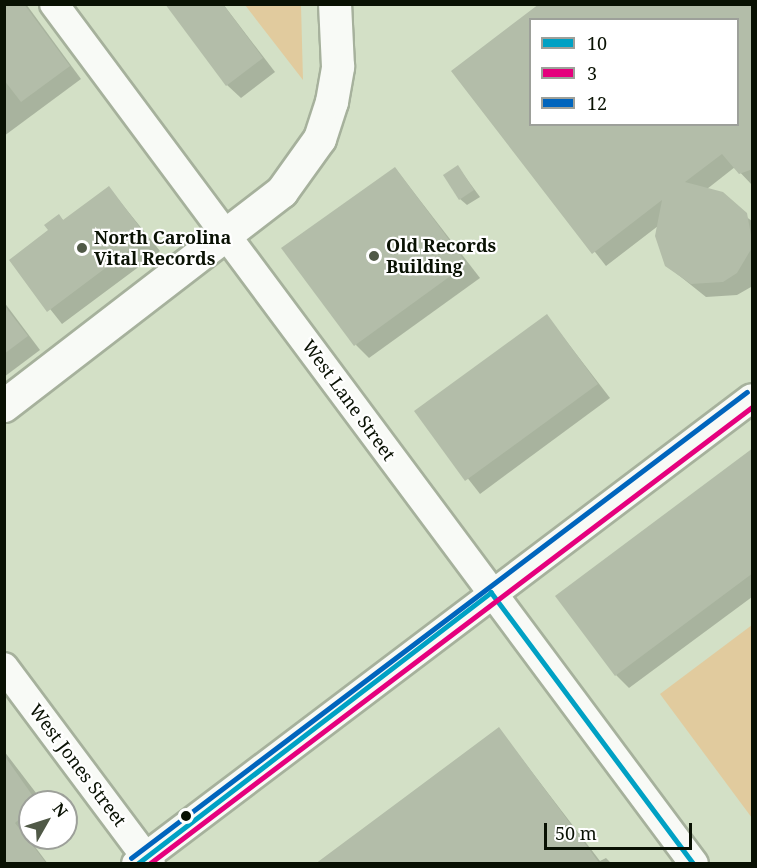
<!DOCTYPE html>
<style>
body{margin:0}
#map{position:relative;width:757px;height:868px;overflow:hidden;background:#d3e0c6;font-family:"Noto Serif",serif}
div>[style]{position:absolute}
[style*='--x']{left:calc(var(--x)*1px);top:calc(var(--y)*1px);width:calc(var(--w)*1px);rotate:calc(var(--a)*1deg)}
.green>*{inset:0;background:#e1cb9e}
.shadow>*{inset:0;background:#0003}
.building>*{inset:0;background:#b3bda9}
.roads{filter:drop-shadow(2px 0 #a6b19c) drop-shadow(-2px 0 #a6b19c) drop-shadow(0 2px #a6b19c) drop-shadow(0 -2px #a6b19c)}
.secondary>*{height:28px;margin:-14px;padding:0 14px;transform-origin:14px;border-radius:14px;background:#f8faf6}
.primary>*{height:32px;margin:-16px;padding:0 16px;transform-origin:16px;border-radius:16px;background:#f8faf6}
.bus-1>*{height:4.5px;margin:-2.25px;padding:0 2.25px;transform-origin:2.25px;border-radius:2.25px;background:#00a1c4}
.bus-2>*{height:4.5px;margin:-2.25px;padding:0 2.25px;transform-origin:2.25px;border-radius:2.25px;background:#e5007d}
.bus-3>*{height:4.5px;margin:-2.25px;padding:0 2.25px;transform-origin:2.25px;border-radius:2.25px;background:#0065bd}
.dots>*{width:16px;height:16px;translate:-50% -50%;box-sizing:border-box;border:3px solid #fff;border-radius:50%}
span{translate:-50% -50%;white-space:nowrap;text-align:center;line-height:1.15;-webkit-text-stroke:4.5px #fff;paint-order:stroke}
.poi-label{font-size:18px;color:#091103;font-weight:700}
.left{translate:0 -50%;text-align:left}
.street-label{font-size:18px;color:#091103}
.frame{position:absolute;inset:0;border:6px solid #091103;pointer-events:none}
.legend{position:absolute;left:529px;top:18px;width:210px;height:108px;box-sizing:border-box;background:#fff;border:2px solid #9da09a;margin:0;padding:8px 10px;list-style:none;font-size:18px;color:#091103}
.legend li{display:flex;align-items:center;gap:12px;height:30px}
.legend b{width:30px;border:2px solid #9da09a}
.north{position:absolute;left:18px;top:790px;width:60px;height:60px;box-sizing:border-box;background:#fff;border:2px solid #9da09a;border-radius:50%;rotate:51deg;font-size:16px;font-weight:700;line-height:24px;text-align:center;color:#091103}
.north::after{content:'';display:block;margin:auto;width:21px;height:27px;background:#505947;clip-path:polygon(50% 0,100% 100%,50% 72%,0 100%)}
.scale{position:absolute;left:544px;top:823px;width:148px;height:27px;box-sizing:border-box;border:3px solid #091103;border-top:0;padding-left:8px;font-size:18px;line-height:21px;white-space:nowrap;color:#091103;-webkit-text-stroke:4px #fff;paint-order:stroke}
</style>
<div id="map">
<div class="green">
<i style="clip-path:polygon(245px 5px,301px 5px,303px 80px)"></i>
<i style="clip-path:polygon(752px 625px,752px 818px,660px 694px)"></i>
</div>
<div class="shadow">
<i style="clip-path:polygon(4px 4px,26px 4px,81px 79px,4px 136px)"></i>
<i style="clip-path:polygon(223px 4px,275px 72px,241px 98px,227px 85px)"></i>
<i style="clip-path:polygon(evenodd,543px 4px,752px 4px,752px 185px,735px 167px,707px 189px,752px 221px,751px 287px,737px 295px,706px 297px,666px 265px,658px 226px,606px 266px,453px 71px,543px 4px,530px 20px,738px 20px,738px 124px,530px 124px,530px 20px)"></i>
<i style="clip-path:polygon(458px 167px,480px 197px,467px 205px,460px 199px)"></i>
<i style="clip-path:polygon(395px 168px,480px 278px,369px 358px,356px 345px)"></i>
<i style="clip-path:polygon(109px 188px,160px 251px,62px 324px,11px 260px,50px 231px,59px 216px,64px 221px)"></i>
<i style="clip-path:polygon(4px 302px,40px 350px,4px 377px)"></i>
<i style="clip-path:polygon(547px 316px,610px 398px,480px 494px,416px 412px)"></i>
<i style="clip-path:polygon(752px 450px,752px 597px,629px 688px,616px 675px)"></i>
<i style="clip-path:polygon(499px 729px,600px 861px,606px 858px,612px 864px,317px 864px)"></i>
<i style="clip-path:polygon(4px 751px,43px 802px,30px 802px,30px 840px,48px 864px,4px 864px)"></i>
</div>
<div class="building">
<i style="clip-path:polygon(4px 4px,24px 4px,70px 66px,21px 102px,4px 80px)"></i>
<i style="clip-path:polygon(165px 4px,223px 4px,263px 58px,226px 86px)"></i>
<i style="clip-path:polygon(evenodd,539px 4px,753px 4px,753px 169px,739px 174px,722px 154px,685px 182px,723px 192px,747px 213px,753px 246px,737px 273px,723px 282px,691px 284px,665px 266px,655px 236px,662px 200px,592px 254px,451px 71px,539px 4px,531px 20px,738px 20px,738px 124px,531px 124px,531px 20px)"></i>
<i style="clip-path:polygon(458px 165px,474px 190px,459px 200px,443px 175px)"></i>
<i style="clip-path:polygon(395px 167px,467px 264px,354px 346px,281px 248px)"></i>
<i style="clip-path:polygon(109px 186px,147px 237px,47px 312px,9px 260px,48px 230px,44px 225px,59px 214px,63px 220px)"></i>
<i style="clip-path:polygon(4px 305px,28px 336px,4px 354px)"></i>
<i style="clip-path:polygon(547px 314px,598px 384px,465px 481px,414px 411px)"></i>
<i style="clip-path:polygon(753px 448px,753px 573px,615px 676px,555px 596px)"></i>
<i style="clip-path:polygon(499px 727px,600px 864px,315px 864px,393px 806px)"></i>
<i style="clip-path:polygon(4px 755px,37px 802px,30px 802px,30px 810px,15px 823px,47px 864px,4px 864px)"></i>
</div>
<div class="roads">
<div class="secondary">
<i style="--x:54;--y:4;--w:1072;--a:53.34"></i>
<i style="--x:4;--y:667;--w:246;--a:53.3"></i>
<i style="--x:136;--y:864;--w:772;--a:-37.11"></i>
</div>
<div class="primary">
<i style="--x:4;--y:406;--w:351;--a:-37.6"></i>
<i style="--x:282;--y:192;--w:65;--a:-54.4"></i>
<i style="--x:320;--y:139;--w:39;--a:-72"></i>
<i style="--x:332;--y:102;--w:36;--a:-80"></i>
<i style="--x:338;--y:67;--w:63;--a:-92.7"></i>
</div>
</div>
<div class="bus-1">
<i style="--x:137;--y:864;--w:446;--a:-37.5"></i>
<i style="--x:491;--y:592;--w:339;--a:53.3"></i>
</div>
<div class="bus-2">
<i style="--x:149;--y:864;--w:757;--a:-37.16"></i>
</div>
<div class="bus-3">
<i style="--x:131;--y:858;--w:772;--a:-37.11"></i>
</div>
<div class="dots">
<i style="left:82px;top:248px;background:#505947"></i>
<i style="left:374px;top:256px;background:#505947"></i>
<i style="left:186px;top:816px;background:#091103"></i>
</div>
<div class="poi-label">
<span class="left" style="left:94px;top:248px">North Carolina<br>Vital Records</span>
<span class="left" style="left:386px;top:256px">Old Records<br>Building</span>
</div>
<div class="street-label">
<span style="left:349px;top:400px;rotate:54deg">West Lane Street</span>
<span style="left:78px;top:765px;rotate:53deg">West Jones Street</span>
</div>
<div class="frame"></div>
<ul class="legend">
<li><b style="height:8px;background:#00a1c4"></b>10</li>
<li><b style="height:8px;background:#e5007d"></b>3</li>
<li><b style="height:8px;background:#0065bd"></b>12</li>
</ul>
<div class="north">N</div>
<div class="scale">50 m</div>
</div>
